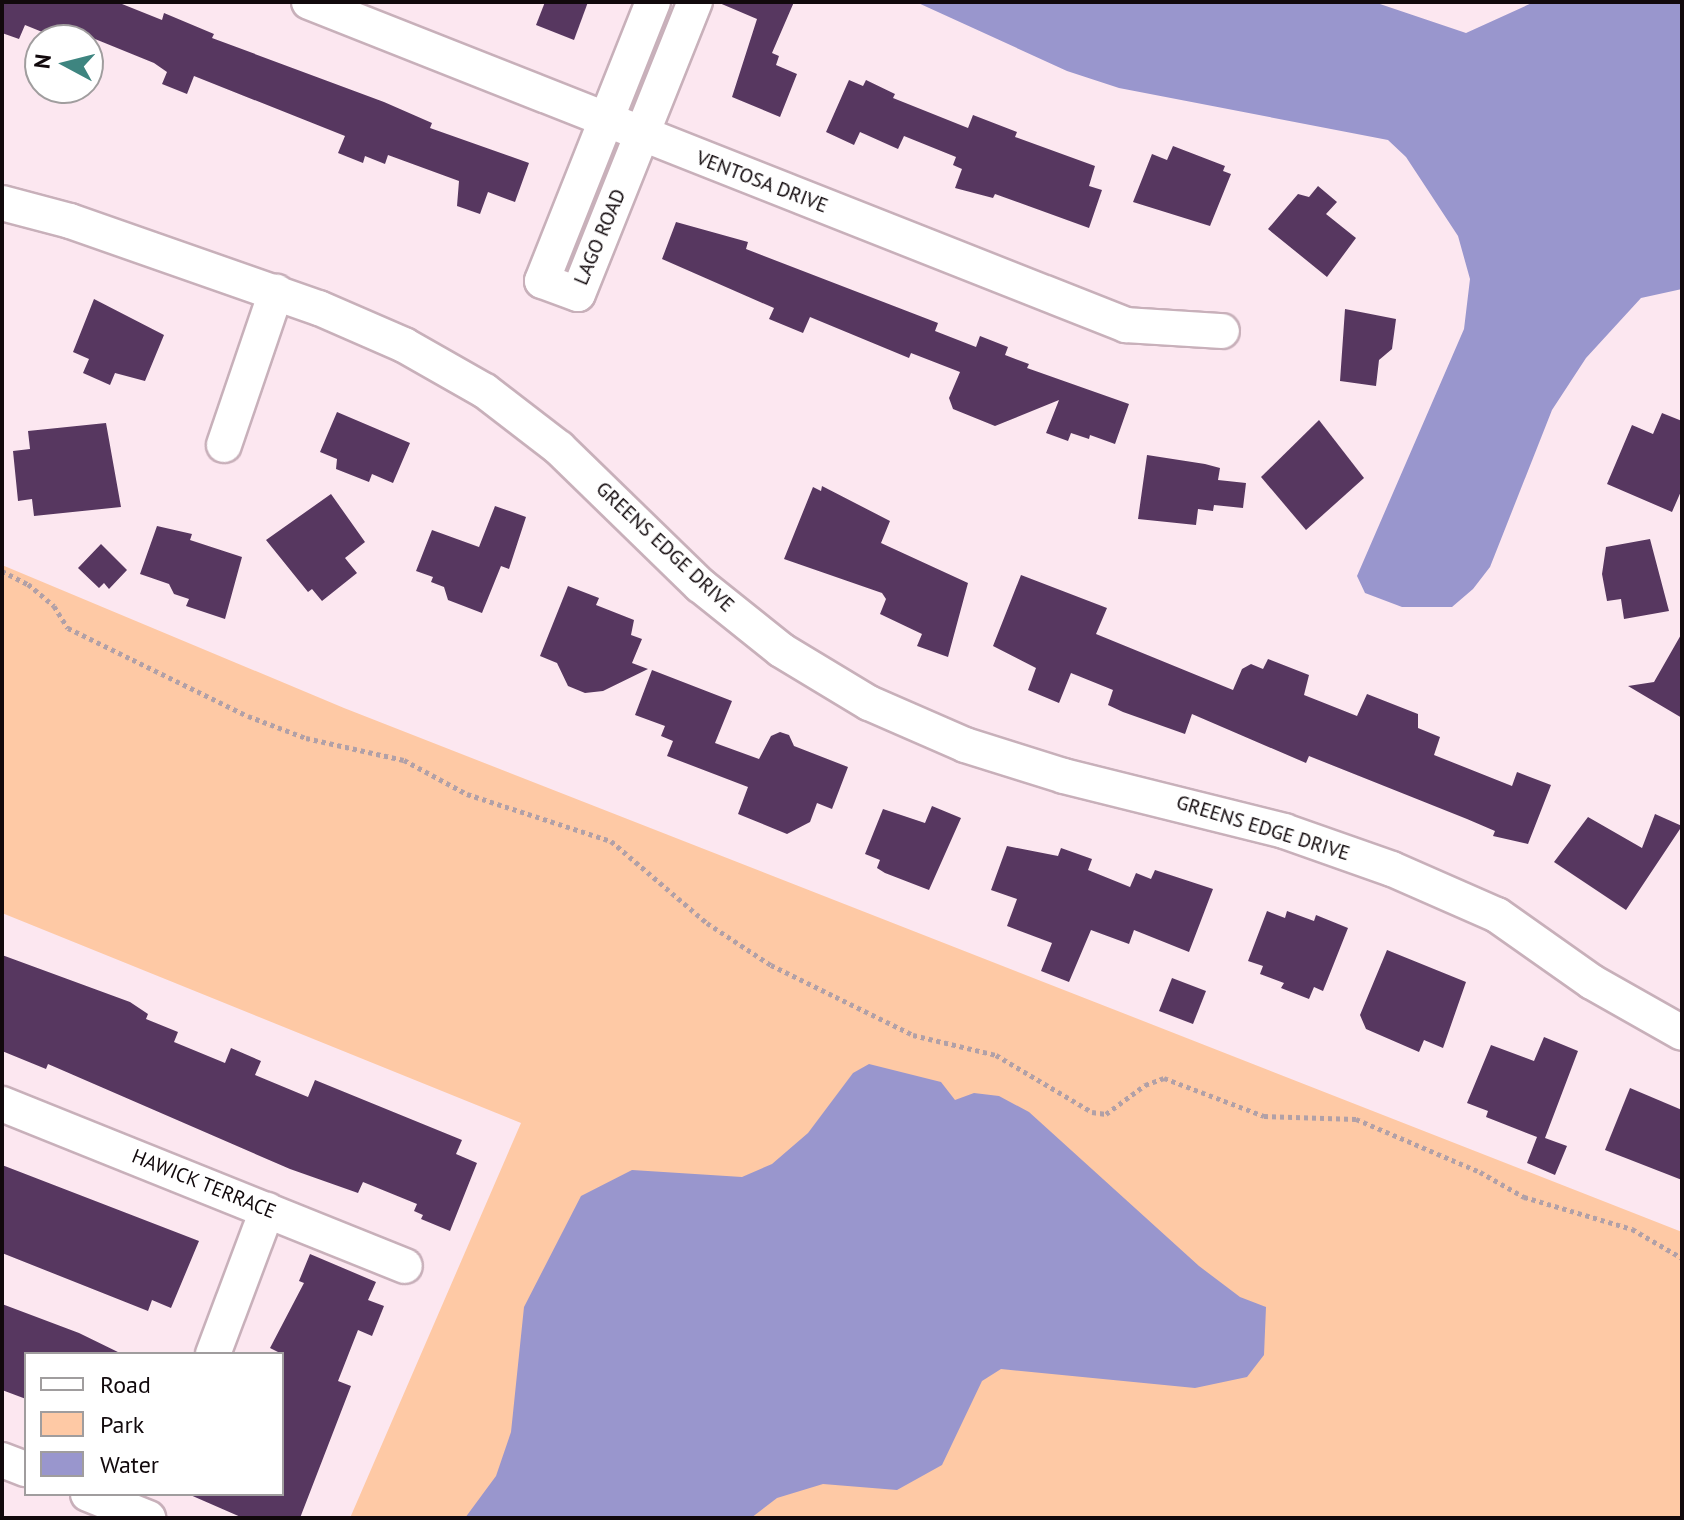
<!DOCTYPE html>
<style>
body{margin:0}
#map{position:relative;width:1684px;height:1520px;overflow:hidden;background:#fce7f0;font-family:"PT Sans",sans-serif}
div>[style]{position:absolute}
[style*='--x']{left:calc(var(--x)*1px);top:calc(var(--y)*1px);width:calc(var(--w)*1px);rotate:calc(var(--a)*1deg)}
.green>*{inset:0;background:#fec9a5}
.water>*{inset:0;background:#9996cd}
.building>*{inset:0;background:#573760}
.path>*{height:5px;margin-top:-2.5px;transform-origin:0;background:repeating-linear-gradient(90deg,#b1a0a7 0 4px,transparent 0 8px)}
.roads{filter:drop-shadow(2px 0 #c8b0ba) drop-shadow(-2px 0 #c8b0ba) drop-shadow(0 2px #c8b0ba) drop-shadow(0 -2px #c8b0ba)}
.minor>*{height:34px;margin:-17px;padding:0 17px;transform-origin:17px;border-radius:17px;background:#fff}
span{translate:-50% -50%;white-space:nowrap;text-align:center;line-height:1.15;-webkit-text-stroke:8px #fff;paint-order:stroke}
.street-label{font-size:20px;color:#11090c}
.frame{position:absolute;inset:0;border:4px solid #11090c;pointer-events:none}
.legend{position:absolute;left:24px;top:1352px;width:260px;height:144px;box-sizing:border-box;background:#fff;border:2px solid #a09d9e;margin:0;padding:10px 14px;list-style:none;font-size:24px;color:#11090c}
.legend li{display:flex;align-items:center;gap:16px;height:40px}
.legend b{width:40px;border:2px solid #a09d9e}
.north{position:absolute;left:24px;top:24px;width:80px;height:80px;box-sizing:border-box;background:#fff;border:2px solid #a09d9e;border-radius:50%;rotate:277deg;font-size:22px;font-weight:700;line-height:32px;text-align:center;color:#11090c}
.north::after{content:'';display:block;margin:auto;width:28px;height:36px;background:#3e8580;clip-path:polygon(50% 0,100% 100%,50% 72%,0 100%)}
</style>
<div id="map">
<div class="green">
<i style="clip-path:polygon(2px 565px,344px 708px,1682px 1232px,1682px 1518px,350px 1518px,521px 1123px,2px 913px)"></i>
</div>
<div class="water">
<i style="clip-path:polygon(916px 2px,1374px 2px,1466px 33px,1534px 2px,1682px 2px,1682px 289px,1641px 298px,1586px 358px,1552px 410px,1490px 567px,1473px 589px,1452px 607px,1402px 607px,1365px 593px,1357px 576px,1464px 329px,1470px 279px,1458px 236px,1406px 157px,1388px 140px,1119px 88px,1067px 71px)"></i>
<i style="clip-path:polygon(869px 1064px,941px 1082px,955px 1100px,974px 1093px,999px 1096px,1029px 1112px,1199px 1266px,1240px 1297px,1266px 1307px,1264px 1355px,1247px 1377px,1195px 1388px,1001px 1369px,982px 1381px,942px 1465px,897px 1490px,823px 1484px,777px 1498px,751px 1518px,465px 1518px,496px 1476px,511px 1432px,524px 1307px,581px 1196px,632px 1170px,742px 1177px,772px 1164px,808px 1133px,853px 1073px)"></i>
</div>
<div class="building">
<i style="clip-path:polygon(2px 2px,117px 2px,162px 20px,164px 13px,214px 34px,212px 38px,384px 102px,432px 123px,430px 128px,529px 163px,515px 202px,488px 192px,480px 214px,457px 206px,459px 181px,388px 155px,385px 164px,365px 156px,363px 163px,338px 153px,345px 136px,194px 76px,187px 94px,162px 84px,167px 72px,154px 63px,95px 39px,62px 40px,25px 25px,19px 39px,2px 33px)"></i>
<i style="clip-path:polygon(545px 2px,588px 2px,574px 40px,536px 25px)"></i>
<i style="clip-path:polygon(717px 2px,794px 2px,772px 53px,779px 56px,776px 65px,797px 74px,780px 117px,732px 97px,757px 19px)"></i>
<i style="clip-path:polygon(849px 80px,863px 86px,866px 80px,895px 94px,893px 98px,968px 128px,973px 115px,1017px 132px,1015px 137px,1095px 166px,1089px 186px,1102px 190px,1089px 228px,995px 194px,993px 198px,955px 188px,962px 169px,953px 165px,956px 157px,904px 136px,898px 149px,860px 132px,854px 145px,826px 132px)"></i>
<i style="clip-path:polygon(1173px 146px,1225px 166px,1223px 171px,1231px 174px,1210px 226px,1133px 202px,1152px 154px,1167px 160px)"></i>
<i style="clip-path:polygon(1318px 186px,1337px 202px,1326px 214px,1356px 238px,1327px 277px,1268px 229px,1298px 194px,1309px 197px)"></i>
<i style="clip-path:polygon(676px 222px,748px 242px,746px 249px,938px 323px,935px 331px,976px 347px,980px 336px,1008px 347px,1005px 355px,1029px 364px,1027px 368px,1129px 404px,1115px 444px,1090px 435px,1089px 439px,1071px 433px,1068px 441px,1046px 433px,1059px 400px,995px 426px,953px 409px,949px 398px,960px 372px,911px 353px,909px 358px,810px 317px,803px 333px,769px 319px,774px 308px,662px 259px)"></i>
<i style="clip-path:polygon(94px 299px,164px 335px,145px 381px,115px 373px,110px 385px,83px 373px,89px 359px,73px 352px)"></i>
<i style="clip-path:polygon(1345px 309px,1396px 319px,1392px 349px,1379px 360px,1376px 386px,1340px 381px)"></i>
<i style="clip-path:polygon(337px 412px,410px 443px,393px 483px,372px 474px,369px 482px,336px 469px,337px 459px,320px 452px)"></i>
<i style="clip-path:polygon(1662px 413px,1682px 421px,1682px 489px,1672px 512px,1607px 484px,1632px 425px,1653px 434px)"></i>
<i style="clip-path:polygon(1319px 420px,1364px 478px,1306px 530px,1261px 477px)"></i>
<i style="clip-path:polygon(106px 423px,121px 507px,34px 516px,32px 499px,18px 501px,13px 451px,30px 449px,28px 431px)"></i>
<i style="clip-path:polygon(1147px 455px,1205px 464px,1220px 468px,1218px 480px,1246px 483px,1243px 508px,1214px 505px,1213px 511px,1198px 509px,1196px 525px,1138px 519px)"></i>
<i style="clip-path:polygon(822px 486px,890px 521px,881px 543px,968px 583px,948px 657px,917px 646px,922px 634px,880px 614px,886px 599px,882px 593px,784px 559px,813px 487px,821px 491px)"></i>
<i style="clip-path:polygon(331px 494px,365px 542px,345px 558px,357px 573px,322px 601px,312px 589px,308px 592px,266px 540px)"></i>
<i style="clip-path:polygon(495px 506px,526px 517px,509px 569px,501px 566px,482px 613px,448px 600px,444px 587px,431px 582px,433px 577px,416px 571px,432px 530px,479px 547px)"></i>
<i style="clip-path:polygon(157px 526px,192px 534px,190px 540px,242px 557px,225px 619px,186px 606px,189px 599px,174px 594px,169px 584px,140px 574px)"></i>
<i style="clip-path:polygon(1650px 539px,1669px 611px,1624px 619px,1621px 599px,1607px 601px,1602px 574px,1606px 547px)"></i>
<i style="clip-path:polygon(101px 544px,127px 570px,109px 589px,104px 583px,99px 588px,78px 568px)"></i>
<i style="clip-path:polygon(1021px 575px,1107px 608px,1096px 634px,1233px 690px,1242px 669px,1251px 664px,1263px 669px,1268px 659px,1309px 675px,1304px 695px,1357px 716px,1367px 694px,1418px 714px,1418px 728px,1440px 737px,1434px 755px,1512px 786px,1517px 772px,1551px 785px,1528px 844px,1493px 836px,1495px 831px,1467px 819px,1309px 756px,1306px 763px,1192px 714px,1185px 734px,1123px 712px,1108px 705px,1113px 690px,1071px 673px,1059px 703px,1028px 690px,1036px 668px,993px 646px)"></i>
<i style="clip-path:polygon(568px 586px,599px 598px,596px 605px,634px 620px,631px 635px,642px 639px,632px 663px,648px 669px,603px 691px,585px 693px,568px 686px,557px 663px,540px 656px)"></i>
<i style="clip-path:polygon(1682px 633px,1682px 718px,1628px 686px,1654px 682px)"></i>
<i style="clip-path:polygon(652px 670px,732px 701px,715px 743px,759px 759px,771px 736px,780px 732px,789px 735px,794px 746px,848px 767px,832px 809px,817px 803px,810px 822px,787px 834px,738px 814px,748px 787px,667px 756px,673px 741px,661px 736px,665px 726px,635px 715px)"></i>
<i style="clip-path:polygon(932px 806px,961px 818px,929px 890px,885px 873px,877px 868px,880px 860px,865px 854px,883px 809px,925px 823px)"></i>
<i style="clip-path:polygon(1655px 814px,1682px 826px,1626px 910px,1554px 862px,1588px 817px,1642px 848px)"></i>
<i style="clip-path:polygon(1007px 846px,1058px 856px,1061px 848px,1092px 859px,1088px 870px,1130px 887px,1136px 873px,1151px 879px,1155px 870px,1213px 889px,1189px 952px,1134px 930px,1129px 944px,1091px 930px,1069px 982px,1041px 971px,1052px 943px,1007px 926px,1017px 899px,991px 890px)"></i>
<i style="clip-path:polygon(1267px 911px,1285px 918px,1287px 911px,1314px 921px,1316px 915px,1348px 928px,1323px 991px,1314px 987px,1309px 999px,1281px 988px,1284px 983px,1260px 974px,1263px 966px,1248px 961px)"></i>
<i style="clip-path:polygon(1387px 950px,1466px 982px,1443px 1048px,1424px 1040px,1419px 1052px,1366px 1029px,1360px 1015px)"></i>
<i style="clip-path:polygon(2px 955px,130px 1002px,148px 1014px,146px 1019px,178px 1032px,174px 1042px,225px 1063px,231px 1048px,261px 1061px,255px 1075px,308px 1097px,315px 1080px,462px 1140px,456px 1154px,477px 1163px,450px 1231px,421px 1219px,423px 1215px,414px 1211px,417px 1204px,363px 1182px,358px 1193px,290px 1169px,48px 1064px,46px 1069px,2px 1051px)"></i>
<i style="clip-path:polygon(1172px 978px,1206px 991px,1193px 1024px,1159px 1011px)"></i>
<i style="clip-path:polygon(1544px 1037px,1578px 1051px,1545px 1138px,1567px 1146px,1555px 1175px,1527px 1163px,1537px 1137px,1486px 1117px,1488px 1111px,1467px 1103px,1491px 1045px,1534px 1061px)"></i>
<i style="clip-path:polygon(1630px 1088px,1682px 1110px,1682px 1180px,1605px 1150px)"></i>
<i style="clip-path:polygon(2px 1165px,199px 1241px,171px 1308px,152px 1300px,148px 1311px,2px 1253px)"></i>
<i style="clip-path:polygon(310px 1254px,376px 1282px,368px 1300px,384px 1306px,372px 1336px,358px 1330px,338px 1381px,351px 1386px,300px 1518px,243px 1518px,188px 1494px,282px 1494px,282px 1354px,270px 1348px,304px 1283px,299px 1281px)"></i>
<i style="clip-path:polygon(2px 1304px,79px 1333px,122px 1354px,26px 1354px,26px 1399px,2px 1390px)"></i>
</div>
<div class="path">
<i style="--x:2;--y:571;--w:29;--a:27"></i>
<i style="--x:28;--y:584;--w:34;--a:40"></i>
<i style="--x:54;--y:606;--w:26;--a:58"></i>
<i style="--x:68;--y:628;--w:200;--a:26.1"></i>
<i style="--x:248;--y:716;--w:62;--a:20.8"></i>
<i style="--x:306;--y:738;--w:100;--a:12.7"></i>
<i style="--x:404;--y:760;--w:72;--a:28.4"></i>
<i style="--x:467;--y:794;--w:151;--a:18.1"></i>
<i style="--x:611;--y:841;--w:126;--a:40.5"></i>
<i style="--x:707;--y:923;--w:77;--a:33.3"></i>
<i style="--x:771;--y:965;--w:158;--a:26.2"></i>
<i style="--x:913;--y:1035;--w:85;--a:13.5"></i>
<i style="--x:996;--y:1055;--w:112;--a:30.7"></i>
<i style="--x:1092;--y:1112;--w:14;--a:8"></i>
<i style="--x:1106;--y:1114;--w:49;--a:-36.6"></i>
<i style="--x:1145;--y:1085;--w:20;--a:-20"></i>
<i style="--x:1164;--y:1078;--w:107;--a:20.8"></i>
<i style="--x:1264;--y:1116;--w:92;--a:1.9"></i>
<i style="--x:1356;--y:1119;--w:135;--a:23.1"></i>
<i style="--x:1480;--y:1172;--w:51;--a:29.6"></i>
<i style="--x:1524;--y:1197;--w:113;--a:16.5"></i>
<i style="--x:1632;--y:1229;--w:58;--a:30.1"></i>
</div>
<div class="roads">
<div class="minor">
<i style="--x:309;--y:2;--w:879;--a:21.57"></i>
<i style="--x:1126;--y:325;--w:96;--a:3.6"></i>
<i style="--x:653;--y:2;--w:300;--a:111.7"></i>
<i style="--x:542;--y:281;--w:38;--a:20"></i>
<i style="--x:578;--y:294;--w:315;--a:-68.2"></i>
<i style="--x:2;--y:203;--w:70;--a:14.8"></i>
<i style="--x:70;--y:221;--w:264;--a:19.3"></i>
<i style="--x:319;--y:308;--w:93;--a:23.5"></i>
<i style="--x:404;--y:345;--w:93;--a:29.6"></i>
<i style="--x:485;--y:391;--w:93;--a:37.6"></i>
<i style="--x:559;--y:448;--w:197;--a:44.2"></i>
<i style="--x:700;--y:585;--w:104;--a:38.7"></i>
<i style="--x:781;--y:650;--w:103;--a:31.1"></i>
<i style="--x:869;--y:703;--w:105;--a:23.6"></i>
<i style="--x:965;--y:745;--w:104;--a:17.4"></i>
<i style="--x:1064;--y:776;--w:227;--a:14"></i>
<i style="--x:1284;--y:831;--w:114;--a:19.4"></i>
<i style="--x:1392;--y:869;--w:115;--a:23.7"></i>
<i style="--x:1497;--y:915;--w:116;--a:35.2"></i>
<i style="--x:1592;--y:982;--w:103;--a:29.5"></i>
<i style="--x:224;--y:445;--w:162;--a:-71.2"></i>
<i style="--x:2;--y:1104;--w:434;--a:21.9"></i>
<i style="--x:213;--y:1354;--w:154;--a:-69.4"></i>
<i style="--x:2;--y:1460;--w:26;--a:21"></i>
<i style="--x:88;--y:1494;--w:65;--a:21.8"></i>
</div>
</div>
<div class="street-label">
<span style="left:762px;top:182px;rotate:21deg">VENTOSA DRIVE</span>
<span style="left:600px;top:237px;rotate:-67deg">LAGO ROAD</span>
<span style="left:665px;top:547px;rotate:43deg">GREENS EDGE DRIVE</span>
<span style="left:1263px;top:828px;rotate:17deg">GREENS EDGE DRIVE</span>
<span style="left:204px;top:1184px;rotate:22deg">HAWICK TERRACE</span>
</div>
<div class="frame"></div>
<ul class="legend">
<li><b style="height:10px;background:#fff"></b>Road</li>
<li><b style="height:22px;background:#fec9a5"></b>Park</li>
<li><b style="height:22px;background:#9996cd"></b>Water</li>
</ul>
<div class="north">N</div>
</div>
